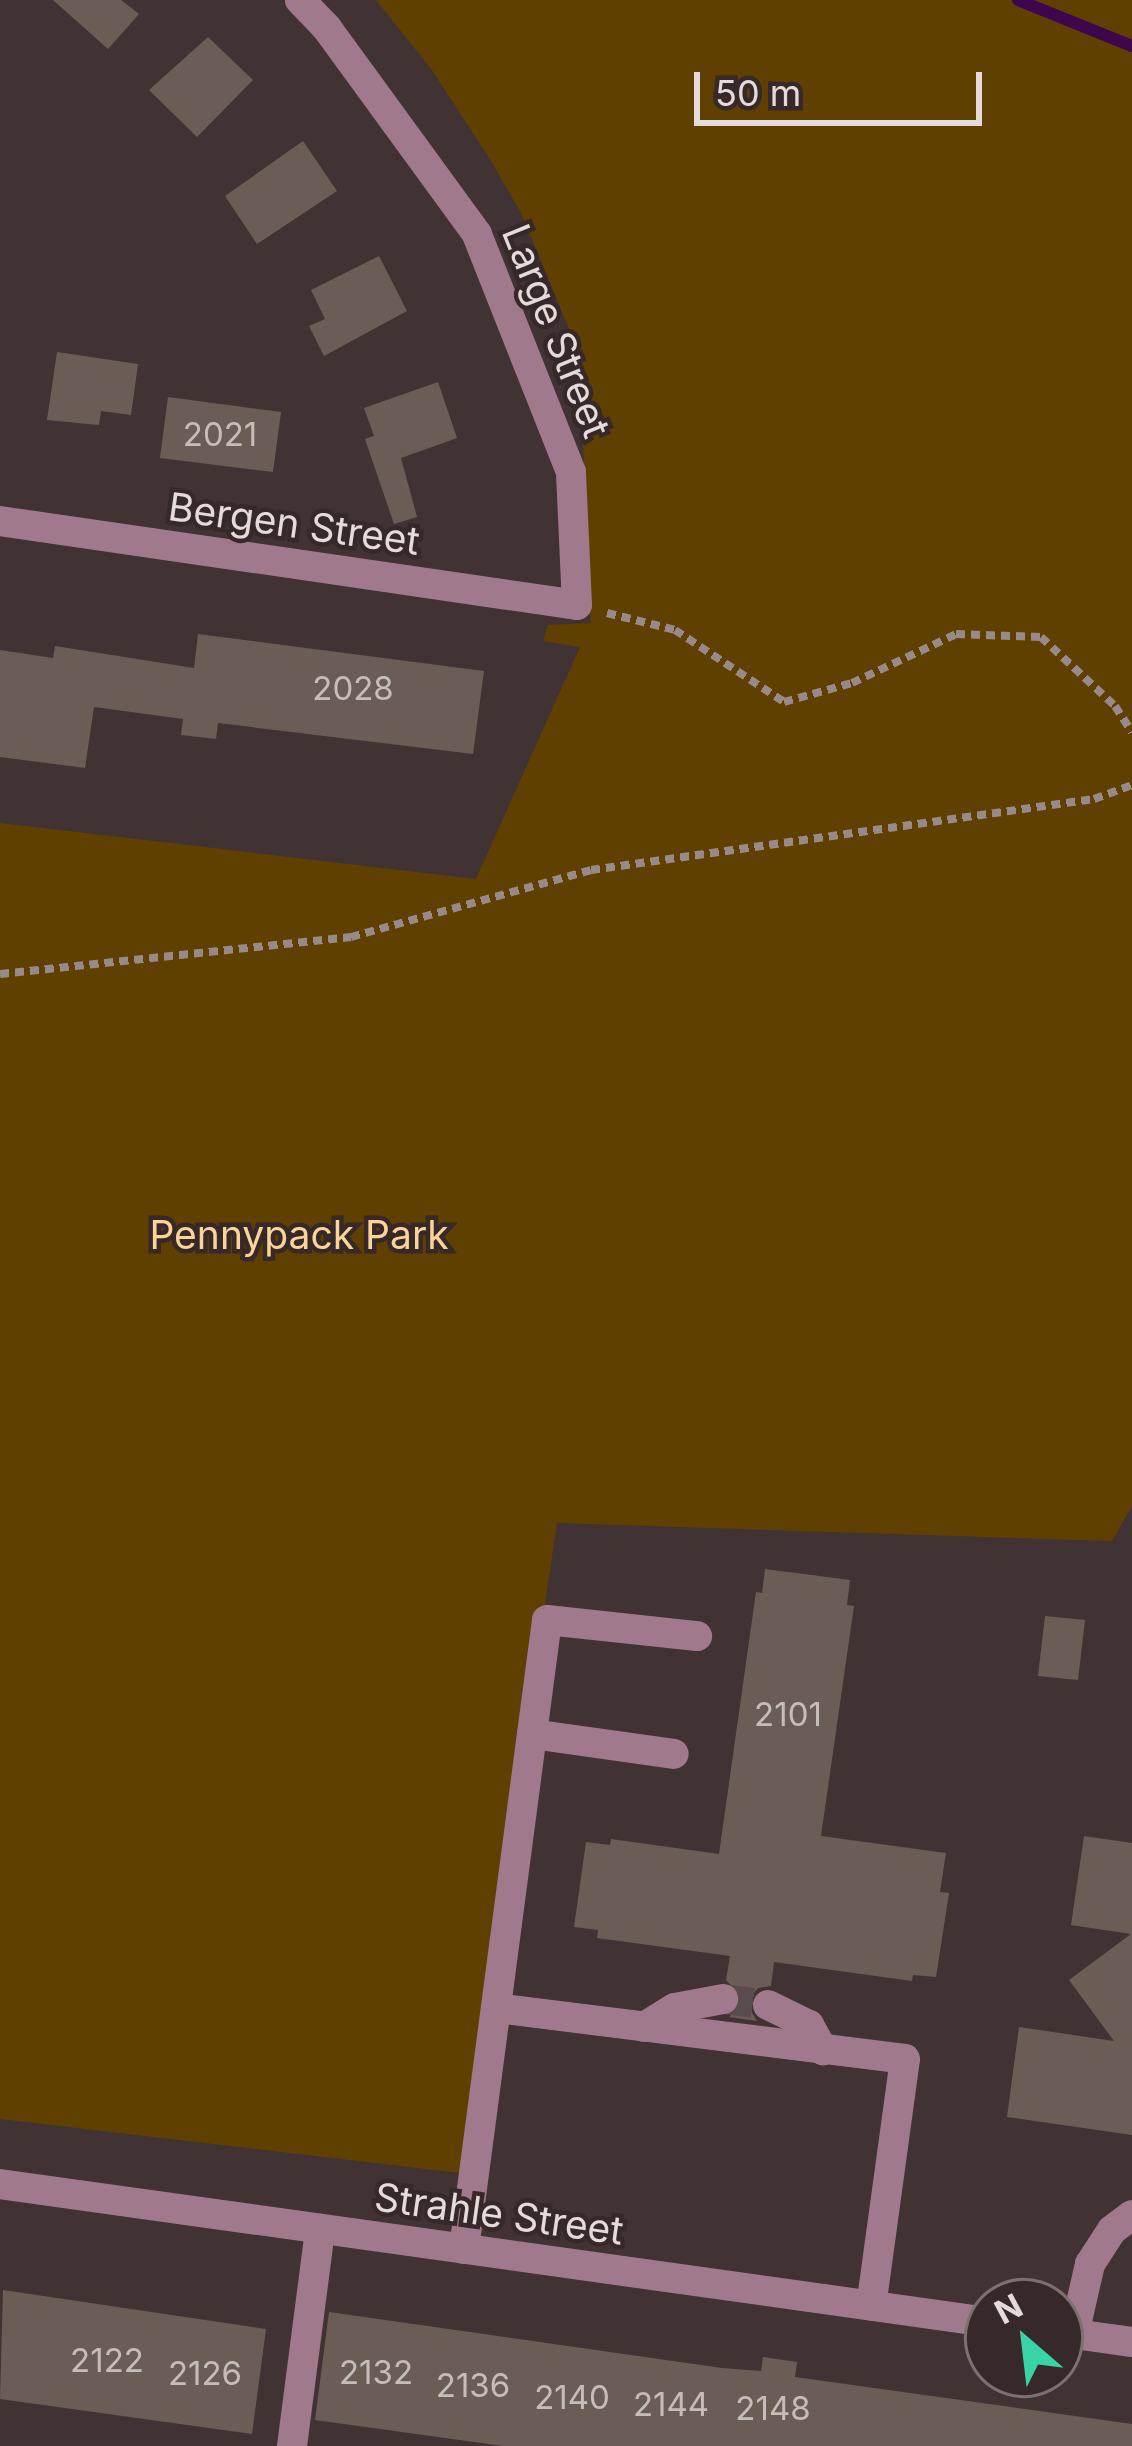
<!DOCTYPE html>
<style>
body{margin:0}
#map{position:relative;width:1132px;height:2446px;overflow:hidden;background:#413333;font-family:Inter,sans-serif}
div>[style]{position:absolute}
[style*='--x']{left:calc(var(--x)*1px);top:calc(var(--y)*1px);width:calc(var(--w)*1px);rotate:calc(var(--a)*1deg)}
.green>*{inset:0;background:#604000}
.stream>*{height:12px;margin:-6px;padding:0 6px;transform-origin:6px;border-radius:6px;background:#3e074d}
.building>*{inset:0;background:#6b5d56}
.minor-tunnel>*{height:30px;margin-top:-15px;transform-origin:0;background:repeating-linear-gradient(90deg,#5a4c4c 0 30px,transparent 0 45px)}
.path>*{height:8px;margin-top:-4px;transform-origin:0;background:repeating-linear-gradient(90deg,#968a8a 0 9px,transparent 0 15px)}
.minor>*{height:30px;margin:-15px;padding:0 15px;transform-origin:15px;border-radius:15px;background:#a0798c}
span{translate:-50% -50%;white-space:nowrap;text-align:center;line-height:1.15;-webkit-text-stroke:9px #372929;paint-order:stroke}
.number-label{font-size:33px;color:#c6bcba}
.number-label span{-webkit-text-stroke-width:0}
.street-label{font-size:39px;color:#e5dbdb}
.park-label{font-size:39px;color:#fcd496}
.north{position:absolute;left:964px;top:2278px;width:120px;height:120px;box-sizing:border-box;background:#372929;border:3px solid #7d7070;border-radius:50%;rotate:332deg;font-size:33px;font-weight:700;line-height:48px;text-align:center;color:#e5dbdb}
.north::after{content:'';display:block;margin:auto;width:42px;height:54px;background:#38d4a6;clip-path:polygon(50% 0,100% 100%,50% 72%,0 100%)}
.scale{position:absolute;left:694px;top:72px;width:288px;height:54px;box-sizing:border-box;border:6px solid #e5dbdb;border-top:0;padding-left:15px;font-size:36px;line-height:42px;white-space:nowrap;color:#e5dbdb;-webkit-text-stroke:9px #372929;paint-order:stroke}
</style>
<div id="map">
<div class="green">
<i style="clip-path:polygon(376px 0,1132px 0,1132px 1506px,1112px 1541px,557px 1523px,460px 2173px,0 2119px,0 823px,476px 879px,580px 647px,543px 641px,548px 625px,591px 623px,579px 353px,521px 213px,490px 159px,432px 70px)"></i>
</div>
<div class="stream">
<i style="--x:1018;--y:0;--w:123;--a:22"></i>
</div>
<div class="building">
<i style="clip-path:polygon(53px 0,121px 0,139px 14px,108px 49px)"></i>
<i style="clip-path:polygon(208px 37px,253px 80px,197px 137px,149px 90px)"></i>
<i style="clip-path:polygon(303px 141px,337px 191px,257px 244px,225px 196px)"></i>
<i style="clip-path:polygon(379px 256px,407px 311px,324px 356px,309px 326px,325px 319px,311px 290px)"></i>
<i style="clip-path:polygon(57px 352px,138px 364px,131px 415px,101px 411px,99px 425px,47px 420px)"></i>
<i style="clip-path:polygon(438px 382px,457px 438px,401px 458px,417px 517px,394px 524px,365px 439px,374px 436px,364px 408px)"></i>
<i style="clip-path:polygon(168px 397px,281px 412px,273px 472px,160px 458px)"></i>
<i style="clip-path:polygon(198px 634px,484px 671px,473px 754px,218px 723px,216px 739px,181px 735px,183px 719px,94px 707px,85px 768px,0 757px,0 650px,53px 658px,55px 646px,194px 668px)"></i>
<i style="clip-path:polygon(765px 1569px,850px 1580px,847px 1605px,854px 1606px,821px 1836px,946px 1853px,940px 1892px,949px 1893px,936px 1977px,913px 1975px,912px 1981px,774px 1962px,771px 1986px,758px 1988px,750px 1998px,749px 2008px,757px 2021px,729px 2017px,741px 2007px,742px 1997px,726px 1980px,730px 1956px,597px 1938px,598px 1930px,574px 1927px,586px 1842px,610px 1845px,611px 1839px,719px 1854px,756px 1592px,762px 1593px)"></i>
<i style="clip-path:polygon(1045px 1616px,1085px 1620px,1078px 1680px,1038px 1676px)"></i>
<i style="clip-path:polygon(1084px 1836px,1132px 1843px,1132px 2135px,1007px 2117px,1019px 2027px,1114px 2041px,1069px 1980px,1131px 1934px,1071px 1925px)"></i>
<i style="clip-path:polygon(3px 2290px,266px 2329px,252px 2434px,0 2399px)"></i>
<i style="clip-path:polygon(329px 2312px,722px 2368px,761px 2371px,763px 2357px,797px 2362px,795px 2377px,1132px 2424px,1132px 2446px,503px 2446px,315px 2420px)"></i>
</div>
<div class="minor-tunnel">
<i style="--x:723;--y:1999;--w:45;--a:7.6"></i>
</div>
<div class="path">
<i style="--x:607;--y:613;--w:70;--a:14"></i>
<i style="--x:675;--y:630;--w:131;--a:33.4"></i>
<i style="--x:784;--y:702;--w:71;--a:-15.6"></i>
<i style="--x:852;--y:683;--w:115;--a:-25.2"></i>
<i style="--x:956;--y:634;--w:85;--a:2"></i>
<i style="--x:1041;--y:637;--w:101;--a:43"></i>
<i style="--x:1115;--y:706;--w:31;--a:57"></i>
<i style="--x:0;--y:974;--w:353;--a:-6"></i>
<i style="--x:351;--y:937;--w:249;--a:-15.6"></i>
<i style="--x:591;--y:870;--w:508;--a:-8.03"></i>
<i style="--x:1094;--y:799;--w:40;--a:-20.2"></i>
</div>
<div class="minor">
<i style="--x:0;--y:521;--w:583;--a:8.28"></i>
<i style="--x:577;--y:605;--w:133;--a:-92.6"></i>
<i style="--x:571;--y:472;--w:256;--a:-111.6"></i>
<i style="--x:477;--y:234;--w:255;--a:-126.1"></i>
<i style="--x:327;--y:28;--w:39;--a:-134"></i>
<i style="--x:532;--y:1734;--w:143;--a:8"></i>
<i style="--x:768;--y:2005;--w:46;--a:26"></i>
<i style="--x:809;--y:2025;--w:29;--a:61"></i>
<i style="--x:496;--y:2008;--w:412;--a:7.1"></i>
<i style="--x:905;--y:2059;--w:249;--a:97.8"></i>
<i style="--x:644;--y:2027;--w:36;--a:-32"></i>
<i style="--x:675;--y:2008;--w:49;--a:-10.6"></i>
<i style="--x:0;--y:2184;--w:998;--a:7.95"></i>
<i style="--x:464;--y:2249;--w:634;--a:-82.48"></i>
<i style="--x:547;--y:1620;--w:151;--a:6.1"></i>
<i style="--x:1060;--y:2332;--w:73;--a:7.9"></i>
<i style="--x:1074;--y:2334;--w:72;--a:-77.1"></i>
<i style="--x:1090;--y:2264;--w:40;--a:-57.1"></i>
<i style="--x:1112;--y:2230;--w:25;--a:-37"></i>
<i style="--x:292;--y:2446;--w:219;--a:-82.6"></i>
</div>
<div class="number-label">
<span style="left:220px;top:435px">2021</span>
<span style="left:353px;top:689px">2028</span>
<span style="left:788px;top:1715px">2101</span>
<span style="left:107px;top:2361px">2122</span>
<span style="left:376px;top:2373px">2132</span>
<span style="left:205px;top:2374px">2126</span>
<span style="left:473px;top:2386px">2136</span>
<span style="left:572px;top:2398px">2140</span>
<span style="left:671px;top:2405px">2144</span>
<span style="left:773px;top:2409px">2148</span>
</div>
<div class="street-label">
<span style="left:556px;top:331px;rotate:68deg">Large Street</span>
<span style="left:294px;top:524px;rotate:8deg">Bergen Street</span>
<span style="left:499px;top:2214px;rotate:8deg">Strahle Street</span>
</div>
<div class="park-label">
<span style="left:299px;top:1235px">Pennypack Park</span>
</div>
<div class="north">N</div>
<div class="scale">50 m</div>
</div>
